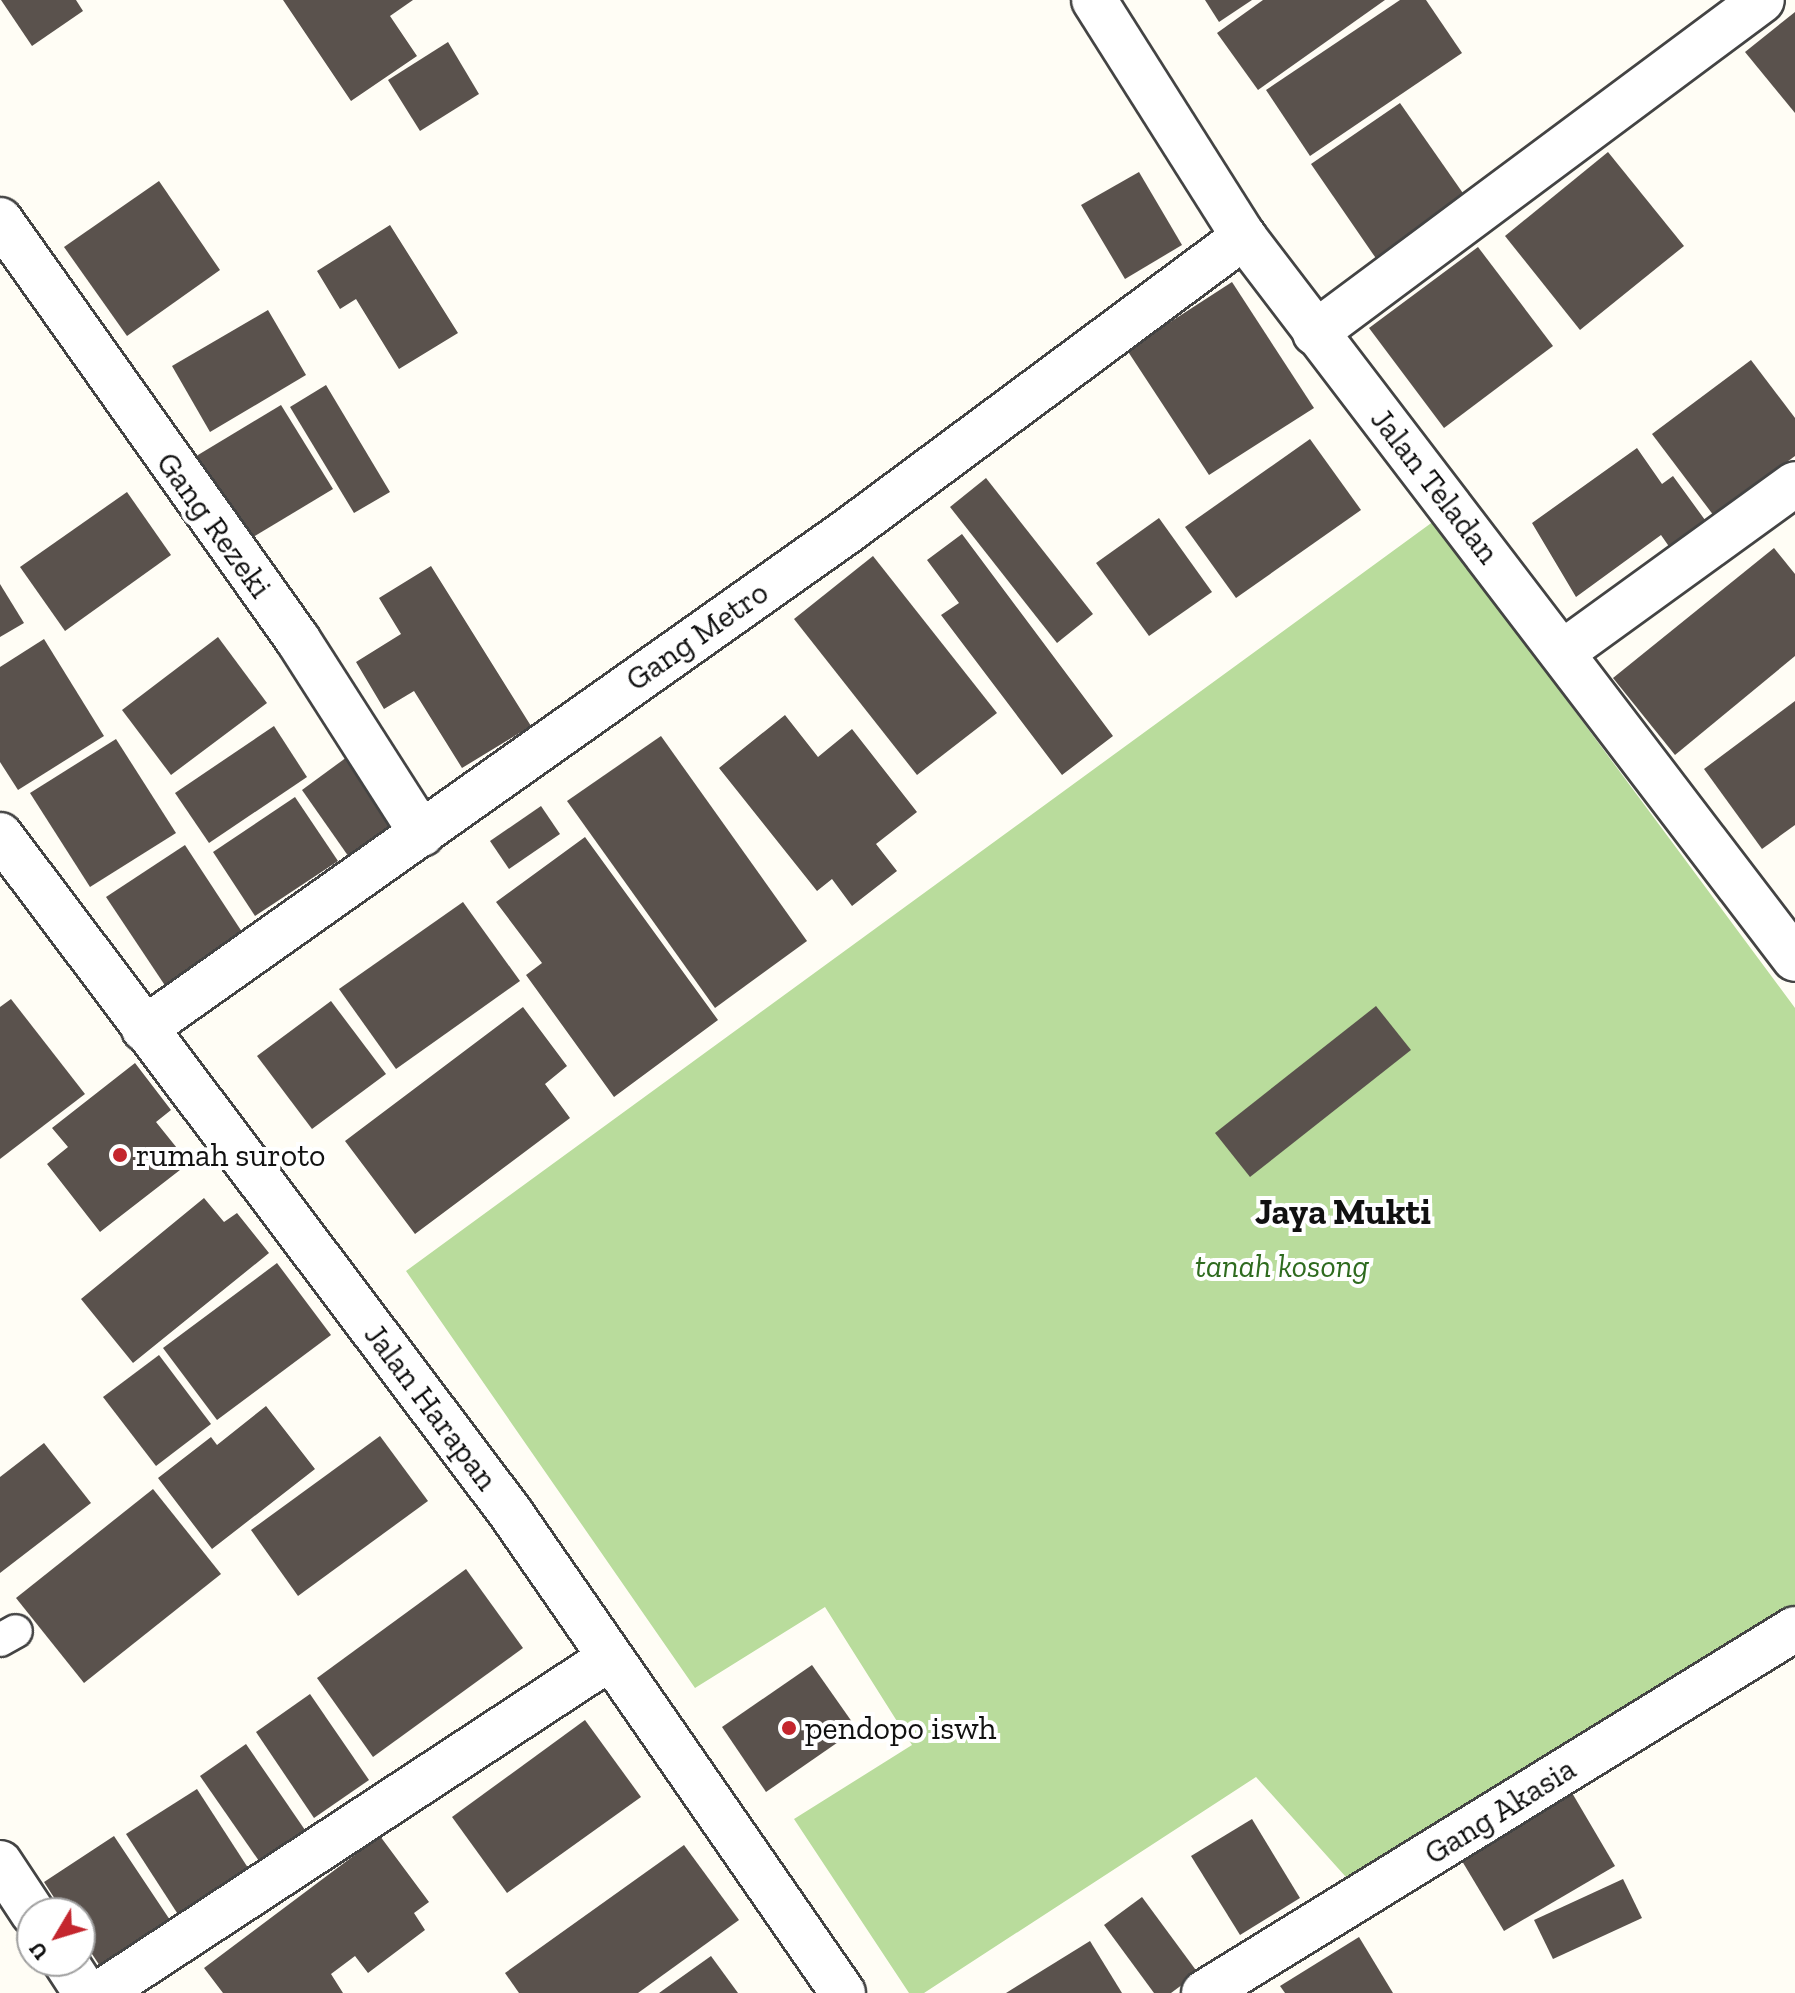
<!DOCTYPE html>
<style>
body{margin:0}
#map{position:relative;width:1795px;height:1993px;overflow:hidden;background:#fffdf5;font-family:"Zilla Slab",serif}
div>[style]{position:absolute}
[style*='--x']{left:calc(var(--x)*1px);top:calc(var(--y)*1px);width:calc(var(--w)*1px);rotate:calc(var(--a)*1deg)}
.forest>*{inset:0;background:#b9dc9c}
.building>*{inset:0;background:#5a524d}
.roads{filter:drop-shadow(2px 0 #444) drop-shadow(-2px 0 #444) drop-shadow(0 2px #444) drop-shadow(0 -2px #444)}
.lane>*{height:32px;margin:-16px;padding:0 16px;transform-origin:16px;border-radius:16px;background:#fff}
.street>*{height:44px;margin:-22px;padding:0 22px;transform-origin:22px;border-radius:22px;background:#fff}
.dots>*{width:22px;height:22px;translate:-50% -50%;box-sizing:border-box;border:4px solid #fff;border-radius:50%}
span{translate:-50% -50%;white-space:nowrap;text-align:center;line-height:1.15;-webkit-text-stroke:8px #fff;paint-order:stroke}
.street-label{font-size:32px;color:#111}
.poi-label{font-size:32px;color:#111}
.left{translate:0 -50%;text-align:left}
.park-label{font-size:32px;color:#2f6b1f;font-style:italic}
.quarter-label{font-size:36px;color:#111;font-weight:700}
.north{position:absolute;left:16px;top:1897px;width:80px;height:80px;box-sizing:border-box;background:#fff;border:2px solid #a0a0a0;border-radius:50%;rotate:232deg;font-size:22px;font-weight:700;line-height:32px;text-align:center;color:#111}
.north::after{content:'';display:block;margin:auto;width:28px;height:36px;background:#c4262e;clip-path:polygon(50% 0,100% 100%,50% 72%,0 100%)}
</style>
<div id="map">
<div class="forest">
<i style="clip-path:polygon(1434px 521px,1795px 1008px,1795px 1622px,1354px 1886px,1256px 1777px,924px 1993px,909px 1993px,794px 1819px,912px 1745px,825px 1607px,695px 1688px,406px 1271px)"></i>
</div>
<div class="building">
<i style="clip-path:polygon(1px 0,76px 0,83px 11px,32px 46px)"></i>
<i style="clip-path:polygon(283px 0,413px 0,390px 16px,417px 56px,351px 101px)"></i>
<i style="clip-path:polygon(1205px 0,1252px 0,1219px 22px)"></i>
<i style="clip-path:polygon(1263px 0,1385px 0,1258px 90px,1217px 33px)"></i>
<i style="clip-path:polygon(1400px 0,1426px 0,1462px 53px,1310px 156px,1266px 90px)"></i>
<i style="clip-path:polygon(1795px 12px,1795px 113px,1745px 52px)"></i>
<i style="clip-path:polygon(448px 42px,479px 94px,420px 131px,388px 80px)"></i>
<i style="clip-path:polygon(1400px 103px,1474px 209px,1384px 270px,1311px 164px)"></i>
<i style="clip-path:polygon(1608px 152px,1684px 246px,1580px 330px,1505px 236px)"></i>
<i style="clip-path:polygon(1139px 172px,1182px 245px,1125px 279px,1081px 205px)"></i>
<i style="clip-path:polygon(159px 181px,220px 270px,127px 336px,64px 247px)"></i>
<i style="clip-path:polygon(390px 225px,458px 333px,399px 369px,356px 299px,340px 309px,317px 271px)"></i>
<i style="clip-path:polygon(1478px 247px,1553px 346px,1444px 428px,1369px 328px)"></i>
<i style="clip-path:polygon(1232px 282px,1314px 408px,1209px 475px,1127px 350px)"></i>
<i style="clip-path:polygon(268px 310px,306px 375px,210px 432px,172px 366px)"></i>
<i style="clip-path:polygon(1751px 360px,1795px 418px,1795px 456px,1714px 516px,1652px 434px)"></i>
<i style="clip-path:polygon(326px 385px,390px 492px,354px 513px,290px 407px)"></i>
<i style="clip-path:polygon(281px 405px,333px 489px,245px 542px,193px 458px)"></i>
<i style="clip-path:polygon(1310px 439px,1361px 510px,1236px 598px,1185px 527px)"></i>
<i style="clip-path:polygon(1637px 448px,1662px 484px,1673px 476px,1713px 531px,1677px 558px,1661px 535px,1576px 597px,1532px 523px)"></i>
<i style="clip-path:polygon(986px 478px,1093px 614px,1057px 643px,950px 507px)"></i>
<i style="clip-path:polygon(127px 492px,171px 555px,65px 631px,20px 567px)"></i>
<i style="clip-path:polygon(1159px 518px,1212px 592px,1149px 636px,1096px 563px)"></i>
<i style="clip-path:polygon(962px 534px,1113px 736px,1062px 775px,941px 615px,959px 603px,927px 560px)"></i>
<i style="clip-path:polygon(1774px 548px,1795px 574px,1795px 656px,1675px 755px,1613px 678px)"></i>
<i style="clip-path:polygon(873px 556px,997px 713px,917px 775px,794px 619px)"></i>
<i style="clip-path:polygon(431px 566px,531px 726px,462px 768px,414px 691px,384px 709px,356px 662px,401px 634px,379px 598px)"></i>
<i style="clip-path:polygon(0 584px,24px 623px,0 637px)"></i>
<i style="clip-path:polygon(218px 637px,267px 703px,171px 775px,122px 710px)"></i>
<i style="clip-path:polygon(44px 639px,104px 736px,18px 790px,0 762px,0 667px)"></i>
<i style="clip-path:polygon(1795px 701px,1795px 825px,1762px 849px,1704px 769px)"></i>
<i style="clip-path:polygon(785px 715px,818px 757px,852px 729px,917px 812px,876px 844px,897px 871px,852px 906px,832px 879px,817px 891px,719px 768px)"></i>
<i style="clip-path:polygon(274px 726px,307px 777px,209px 843px,175px 793px)"></i>
<i style="clip-path:polygon(661px 736px,807px 941px,715px 1008px,567px 801px)"></i>
<i style="clip-path:polygon(116px 739px,176px 833px,90px 887px,30px 793px)"></i>
<i style="clip-path:polygon(347px 757px,397px 826px,351px 860px,302px 790px)"></i>
<i style="clip-path:polygon(295px 797px,338px 861px,255px 916px,213px 852px)"></i>
<i style="clip-path:polygon(541px 806px,560px 834px,509px 869px,490px 841px)"></i>
<i style="clip-path:polygon(585px 837px,718px 1020px,614px 1097px,526px 975px,542px 963px,496px 902px)"></i>
<i style="clip-path:polygon(185px 845px,244px 935px,166px 987px,106px 897px)"></i>
<i style="clip-path:polygon(463px 902px,520px 981px,396px 1069px,339px 989px)"></i>
<i style="clip-path:polygon(11px 999px,85px 1094px,0 1159px,0 1007px)"></i>
<i style="clip-path:polygon(331px 1001px,386px 1074px,312px 1129px,257px 1056px)"></i>
<i style="clip-path:polygon(1376px 1006px,1411px 1050px,1250px 1177px,1215px 1133px)"></i>
<i style="clip-path:polygon(523px 1007px,567px 1066px,545px 1084px,570px 1118px,415px 1234px,345px 1141px)"></i>
<i style="clip-path:polygon(135px 1063px,171px 1110px,156px 1122px,189px 1163px,100px 1232px,47px 1164px,68px 1147px,52px 1128px)"></i>
<i style="clip-path:polygon(204px 1198px,224px 1222px,237px 1213px,269px 1253px,133px 1363px,81px 1299px)"></i>
<i style="clip-path:polygon(277px 1263px,331px 1335px,217px 1420px,163px 1348px)"></i>
<i style="clip-path:polygon(159px 1355px,211px 1424px,156px 1466px,103px 1397px)"></i>
<i style="clip-path:polygon(266px 1406px,315px 1469px,212px 1549px,158px 1478px,211px 1437px,217px 1445px)"></i>
<i style="clip-path:polygon(380px 1436px,428px 1501px,298px 1596px,251px 1530px)"></i>
<i style="clip-path:polygon(44px 1443px,91px 1503px,0 1573px,0 1477px)"></i>
<i style="clip-path:polygon(153px 1489px,221px 1574px,84px 1683px,16px 1598px)"></i>
<i style="clip-path:polygon(466px 1569px,523px 1648px,373px 1757px,317px 1678px)"></i>
<i style="clip-path:polygon(812px 1665px,857px 1729px,766px 1792px,722px 1727px)"></i>
<i style="clip-path:polygon(310px 1694px,369px 1780px,314px 1818px,256px 1732px)"></i>
<i style="clip-path:polygon(585px 1720px,641px 1797px,507px 1893px,452px 1817px)"></i>
<i style="clip-path:polygon(246px 1744px,305px 1830px,259px 1861px,200px 1776px)"></i>
<i style="clip-path:polygon(1568px 1786px,1615px 1866px,1504px 1931px,1456px 1851px)"></i>
<i style="clip-path:polygon(197px 1789px,252px 1874px,181px 1919px,126px 1834px)"></i>
<i style="clip-path:polygon(1252px 1819px,1300px 1898px,1240px 1935px,1191px 1856px)"></i>
<i style="clip-path:polygon(114px 1836px,172px 1923px,102px 1969px,80px 1936px,80px 1913px,64px 1913px,44px 1882px)"></i>
<i style="clip-path:polygon(380px 1836px,429px 1902px,414px 1913px,425px 1930px,368px 1973px,355px 1956px,331px 1974px,343px 1993px,223px 1993px,204px 1968px)"></i>
<i style="clip-path:polygon(684px 1845px,739px 1920px,638px 1993px,519px 1993px,505px 1973px)"></i>
<i style="clip-path:polygon(1623px 1879px,1642px 1918px,1553px 1959px,1534px 1920px)"></i>
<i style="clip-path:polygon(1142px 1897px,1198px 1973px,1171px 1993px,1154px 1993px,1104px 1925px)"></i>
<i style="clip-path:polygon(1359px 1937px,1393px 1993px,1285px 1993px,1280px 1986px)"></i>
<i style="clip-path:polygon(1090px 1941px,1122px 1993px,1006px 1993px)"></i>
<i style="clip-path:polygon(711px 1956px,738px 1993px,659px 1993px)"></i>
</div>
<div class="roads">
<div class="lane">
<i style="--x:0;--y:1640;--w:18;--a:-29"></i>
</div>
<div class="street">
<i style="--x:1094;--y:0;--w:280;--a:57.7"></i>
<i style="--x:1244;--y:237;--w:908;--a:52.65"></i>
<i style="--x:0;--y:220;--w:515;--a:54.64"></i>
<i style="--x:298;--y:640;--w:230;--a:57.4"></i>
<i style="--x:1315;--y:333;--w:557;--a:-36.68"></i>
<i style="--x:1563;--y:652;--w:286;--a:-35.9"></i>
<i style="--x:0;--y:835;--w:848;--a:53.01"></i>
<i style="--x:510;--y:1512;--w:585;--a:55.3"></i>
<i style="--x:144;--y:1029;--w:864;--a:-35.29"></i>
<i style="--x:849;--y:530;--w:492;--a:-36.6"></i>
<i style="--x:0;--y:1863;--w:60;--a:56.6"></i>
<i style="--x:65;--y:1961;--w:38;--a:57"></i>
<i style="--x:100;--y:1993;--w:607;--a:-33.3"></i>
<i style="--x:1204;--y:1993;--w:694;--a:-31.63"></i>
</div>
</div>
<div class="dots">
<i style="left:120px;top:1155px;background:#c4262e"></i>
<i style="left:789px;top:1728px;background:#c4262e"></i>
</div>
<div class="street-label">
<span style="left:1435px;top:486px;rotate:52deg">Jalan Teladan</span>
<span style="left:214px;top:525px;rotate:54deg">Gang Rezeki</span>
<span style="left:697px;top:636px;rotate:-35deg">Gang Metro</span>
<span style="left:431px;top:1407px;rotate:53deg">Jalan Harapan</span>
<span style="left:1500px;top:1811px;rotate:-32deg">Gang Akasia</span>
</div>
<div class="poi-label">
<span class="left" style="left:136px;top:1155px">rumah suroto</span>
<span class="left" style="left:805px;top:1728px">pendopo iswh</span>
</div>
<div class="park-label">
<span style="left:1282px;top:1266px">tanah kosong</span>
</div>
<div class="quarter-label">
<span style="left:1343px;top:1212px">Jaya Mukti</span>
</div>
<div class="north">U</div>
</div>
